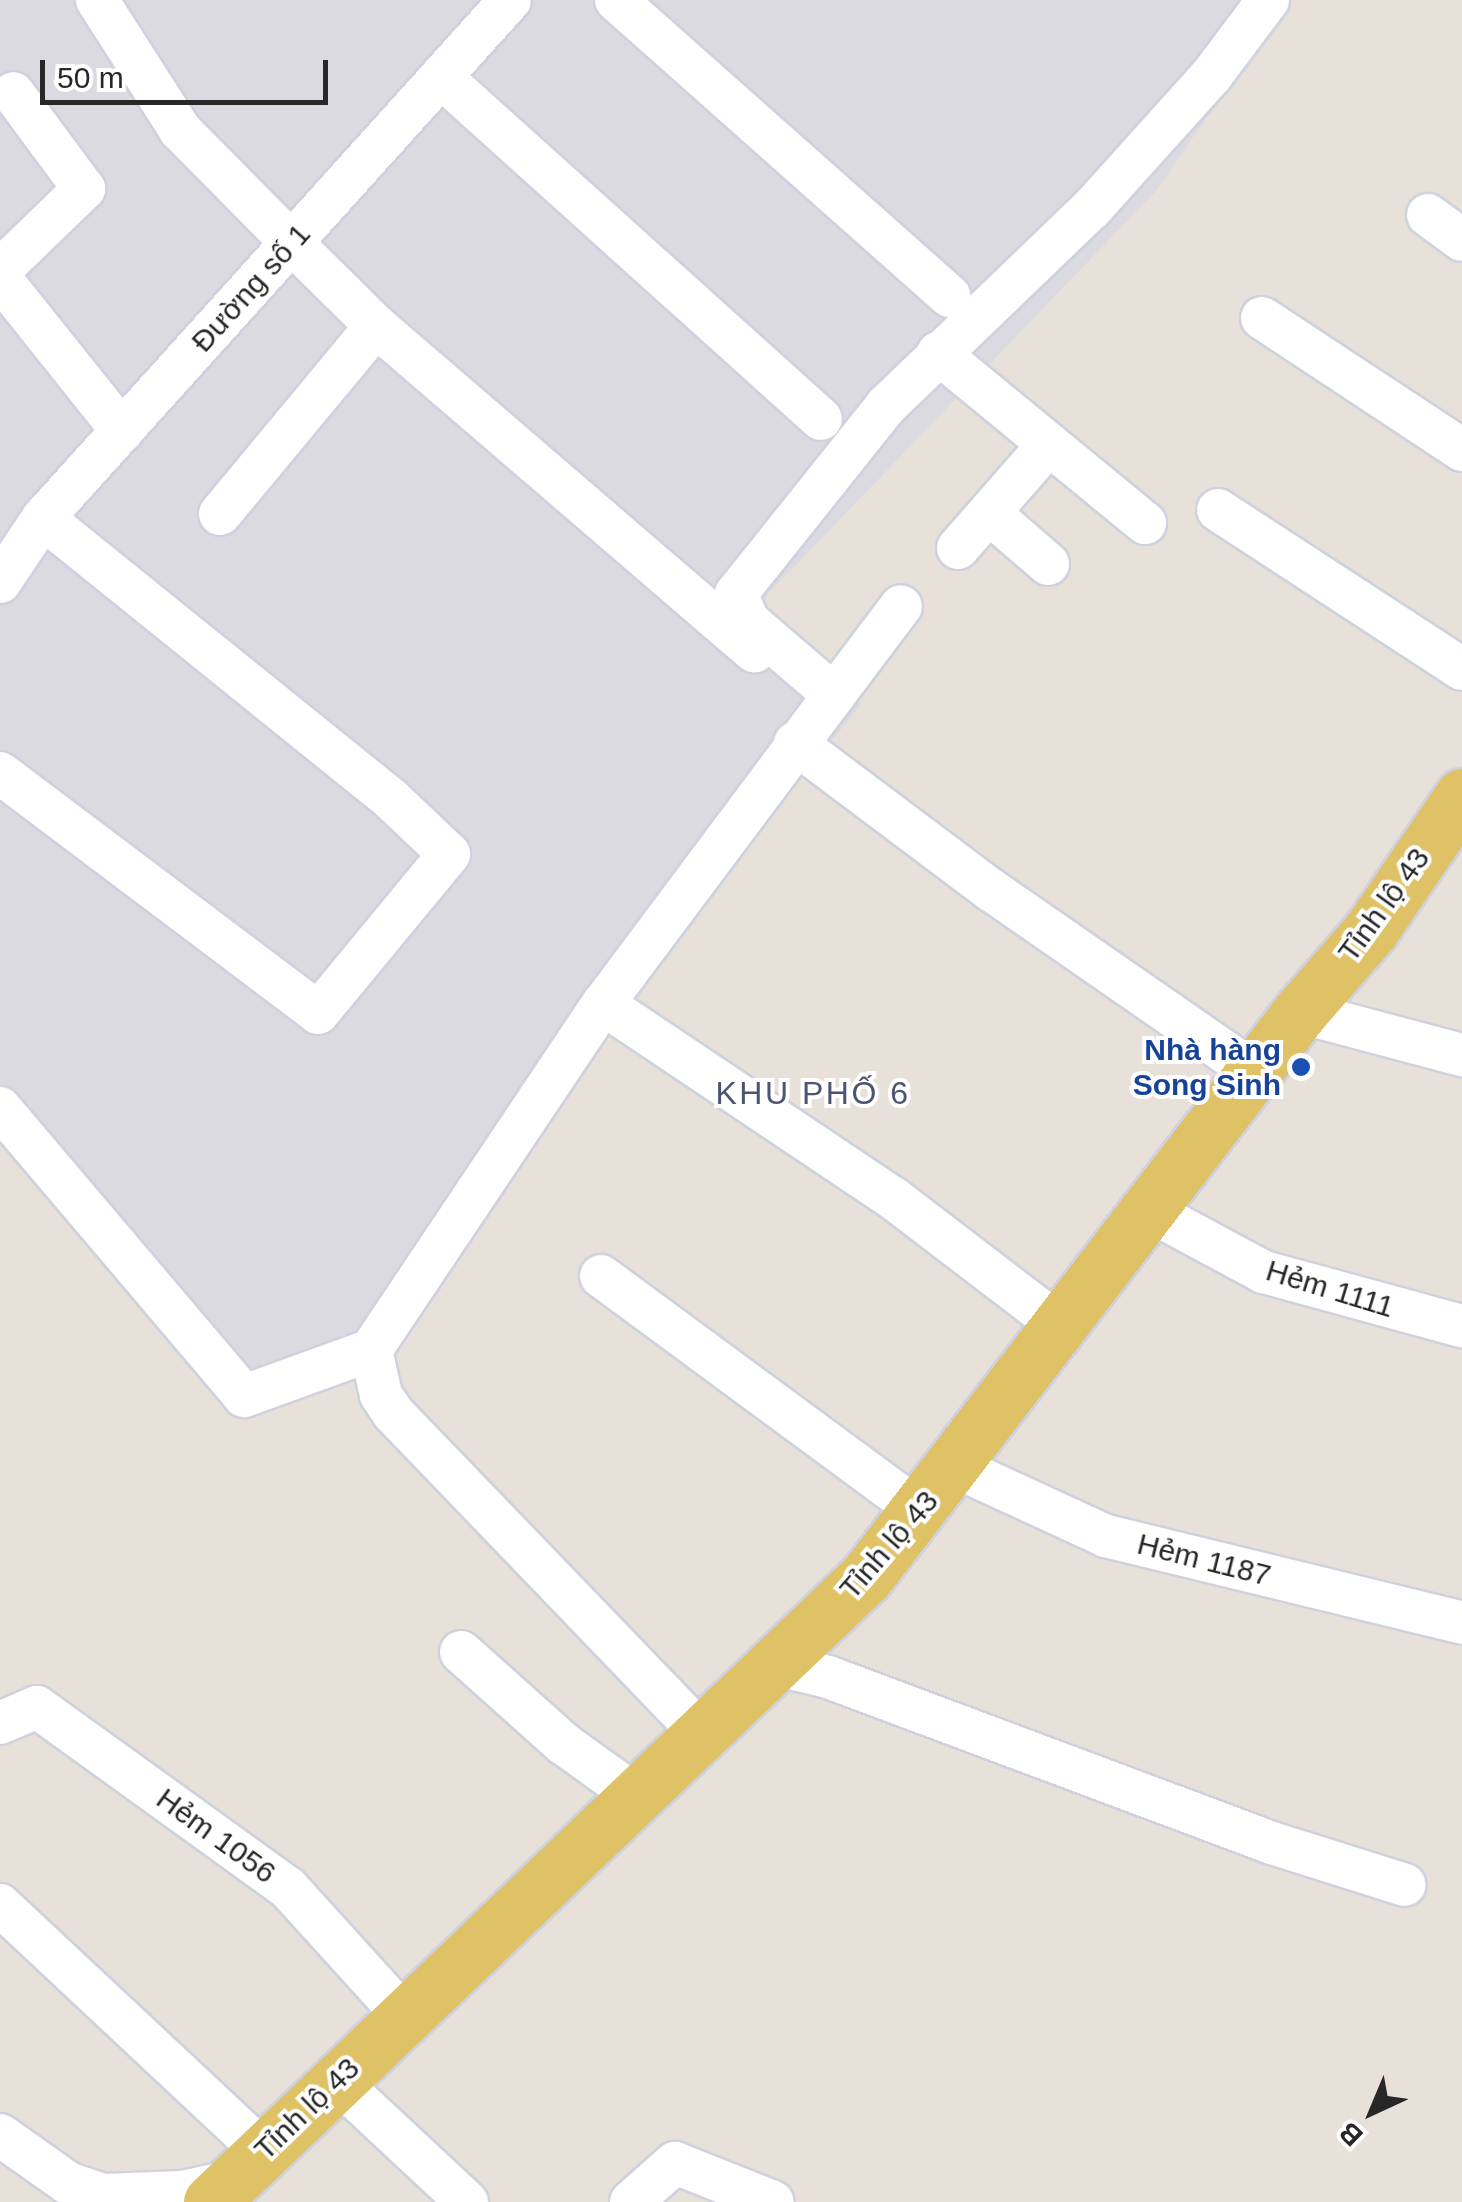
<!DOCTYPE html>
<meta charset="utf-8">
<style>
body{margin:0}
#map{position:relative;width:1462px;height:2202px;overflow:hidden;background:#e8e1d9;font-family:Helvetica,sans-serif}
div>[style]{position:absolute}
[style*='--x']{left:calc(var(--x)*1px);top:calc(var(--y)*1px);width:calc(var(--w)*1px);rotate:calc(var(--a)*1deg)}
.industrial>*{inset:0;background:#dbdae1}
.roads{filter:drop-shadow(2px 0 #cfd2de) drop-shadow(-2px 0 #cfd2de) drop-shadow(0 2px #cfd2de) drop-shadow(0 -2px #cfd2de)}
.minor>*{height:42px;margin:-21px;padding:0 21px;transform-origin:21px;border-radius:21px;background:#fff}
.major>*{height:55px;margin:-27.5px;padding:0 27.5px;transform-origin:27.5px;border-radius:27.5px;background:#e0c266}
.dots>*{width:28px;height:28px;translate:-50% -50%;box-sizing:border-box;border:5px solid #fff;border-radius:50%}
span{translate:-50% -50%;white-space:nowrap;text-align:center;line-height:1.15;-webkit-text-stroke:8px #fff;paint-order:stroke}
.street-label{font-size:30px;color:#272727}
.transit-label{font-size:30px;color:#164399;font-weight:700}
.right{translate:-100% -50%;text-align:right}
.neighbourhood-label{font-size:32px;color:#4d5471;letter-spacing:2.5px}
.north{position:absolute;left:1322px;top:2062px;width:100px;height:100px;-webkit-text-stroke:8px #fff;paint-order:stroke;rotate:224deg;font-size:28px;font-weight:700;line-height:40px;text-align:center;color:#272727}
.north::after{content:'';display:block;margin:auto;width:35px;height:45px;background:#272727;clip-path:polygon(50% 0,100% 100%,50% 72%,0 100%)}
.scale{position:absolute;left:40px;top:60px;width:288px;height:45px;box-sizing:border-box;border:5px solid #272727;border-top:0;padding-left:12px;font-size:30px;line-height:35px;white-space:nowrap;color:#272727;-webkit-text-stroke:8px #fff;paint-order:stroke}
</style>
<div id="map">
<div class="industrial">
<i style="clip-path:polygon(0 0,1288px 0,1156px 191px,736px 627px,862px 703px,349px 1346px,243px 1376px,0 1086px)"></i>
</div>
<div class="roads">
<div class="minor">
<i style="--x:97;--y:0;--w:154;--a:57.4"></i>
<i style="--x:180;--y:130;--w:158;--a:45.3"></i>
<i style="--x:291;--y:242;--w:120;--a:44.7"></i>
<i style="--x:376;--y:326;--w:499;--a:40.7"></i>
<i style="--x:616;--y:0;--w:446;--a:41.6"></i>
<i style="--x:441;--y:77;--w:511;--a:41.99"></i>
<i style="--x:1428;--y:215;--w:42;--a:36.3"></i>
<i style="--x:0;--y:270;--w:117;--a:-44"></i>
<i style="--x:84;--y:189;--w:119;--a:-126.5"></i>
<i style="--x:0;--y:278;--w:196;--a:51.4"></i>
<i style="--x:1262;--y:318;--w:240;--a:33.4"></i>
<i style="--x:938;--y:353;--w:268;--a:39.4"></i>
<i style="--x:1218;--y:510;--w:291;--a:33.1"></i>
<i style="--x:989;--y:513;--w:78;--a:40.8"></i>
<i style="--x:220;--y:514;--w:244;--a:-50.3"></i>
<i style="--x:958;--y:548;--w:138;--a:-48.8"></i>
<i style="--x:0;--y:582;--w:77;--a:-56.1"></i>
<i style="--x:43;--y:518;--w:697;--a:-47.96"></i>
<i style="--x:834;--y:695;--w:111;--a:-53"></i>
<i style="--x:795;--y:743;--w:245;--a:36.9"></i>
<i style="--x:991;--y:890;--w:321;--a:34.7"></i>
<i style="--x:0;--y:773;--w:398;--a:37"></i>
<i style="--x:318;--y:1013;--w:206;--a:-50.5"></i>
<i style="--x:449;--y:854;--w:80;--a:-136.5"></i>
<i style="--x:391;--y:799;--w:447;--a:-141.1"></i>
<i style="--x:603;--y:1004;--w:349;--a:33.8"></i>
<i style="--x:893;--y:1198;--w:213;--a:37.4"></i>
<i style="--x:1300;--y:1012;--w:168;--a:14.9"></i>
<i style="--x:0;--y:1108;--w:377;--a:49.7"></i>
<i style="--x:244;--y:1396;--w:135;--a:-19.9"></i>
<i style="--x:371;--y:1350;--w:417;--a:-56.2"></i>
<i style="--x:603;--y:1004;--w:386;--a:-53.2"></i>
<i style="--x:834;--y:695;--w:112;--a:-139.3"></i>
<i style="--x:749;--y:622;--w:31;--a:-115"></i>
<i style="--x:736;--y:594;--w:241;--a:-51.4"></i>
<i style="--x:886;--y:406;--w:286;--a:-43.9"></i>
<i style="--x:1092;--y:208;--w:178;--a:-48"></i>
<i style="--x:1211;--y:76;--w:95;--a:-53.1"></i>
<i style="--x:1150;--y:1211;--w:129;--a:28.2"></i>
<i style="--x:1264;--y:1272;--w:205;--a:15.3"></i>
<i style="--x:601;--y:1276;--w:396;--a:36.4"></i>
<i style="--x:371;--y:1350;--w:46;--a:77.5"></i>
<i style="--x:381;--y:1395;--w:22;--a:56"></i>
<i style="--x:393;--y:1413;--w:444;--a:46.1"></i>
<i style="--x:956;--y:1467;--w:165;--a:24.7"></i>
<i style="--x:1106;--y:1536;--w:366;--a:13.7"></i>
<i style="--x:461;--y:1652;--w:138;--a:41.8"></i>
<i style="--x:564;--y:1744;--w:87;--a:35.7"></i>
<i style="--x:774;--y:1664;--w:56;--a:13.5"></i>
<i style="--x:828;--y:1677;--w:474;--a:20.5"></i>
<i style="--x:1272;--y:1843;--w:139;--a:17.5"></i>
<i style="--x:0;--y:1723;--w:40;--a:-23.4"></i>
<i style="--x:37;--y:1707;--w:309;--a:35.8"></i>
<i style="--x:288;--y:1888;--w:171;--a:47.8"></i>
<i style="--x:0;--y:1905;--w:362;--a:43.1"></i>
<i style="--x:336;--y:2080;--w:179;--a:43"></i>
<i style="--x:0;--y:2135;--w:83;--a:35.2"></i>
<i style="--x:68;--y:2183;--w:37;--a:19"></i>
<i style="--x:103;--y:2195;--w:79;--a:-2.2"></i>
<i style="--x:182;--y:2192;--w:52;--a:-12.2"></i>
<i style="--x:233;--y:2181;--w:6;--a:108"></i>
<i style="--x:631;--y:2202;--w:59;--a:-41.6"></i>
<i style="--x:675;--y:2163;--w:105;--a:21.7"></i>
</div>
<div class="major">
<i style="--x:211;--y:2202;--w:905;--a:-43.66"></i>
<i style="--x:866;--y:1577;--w:712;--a:-52.47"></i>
<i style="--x:1300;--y:1012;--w:108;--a:-49.1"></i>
<i style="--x:1371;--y:930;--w:162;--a:-55.8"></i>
</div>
</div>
<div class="dots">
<i style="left:1301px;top:1067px;background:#1a4fb4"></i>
</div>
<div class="street-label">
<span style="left:251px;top:288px;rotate:-48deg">Đường số 1</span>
<span style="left:1384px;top:905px;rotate:-54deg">Tỉnh lộ 43</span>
<span style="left:1330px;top:1289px;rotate:17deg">Hẻm 1111</span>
<span style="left:889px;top:1545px;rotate:-49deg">Tỉnh lộ 43</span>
<span style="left:1204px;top:1560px;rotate:14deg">Hẻm 1187</span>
<span style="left:216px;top:1836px;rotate:36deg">Hẻm 1056</span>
<span style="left:307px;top:2109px;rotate:-44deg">Tỉnh lộ 43</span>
</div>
<div class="transit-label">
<span class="right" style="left:1281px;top:1067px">Nhà hàng<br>Song Sinh</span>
</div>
<div class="neighbourhood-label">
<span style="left:813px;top:1093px">KHU PHỐ 6</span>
</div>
<div class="north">B</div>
<div class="scale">50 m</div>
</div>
